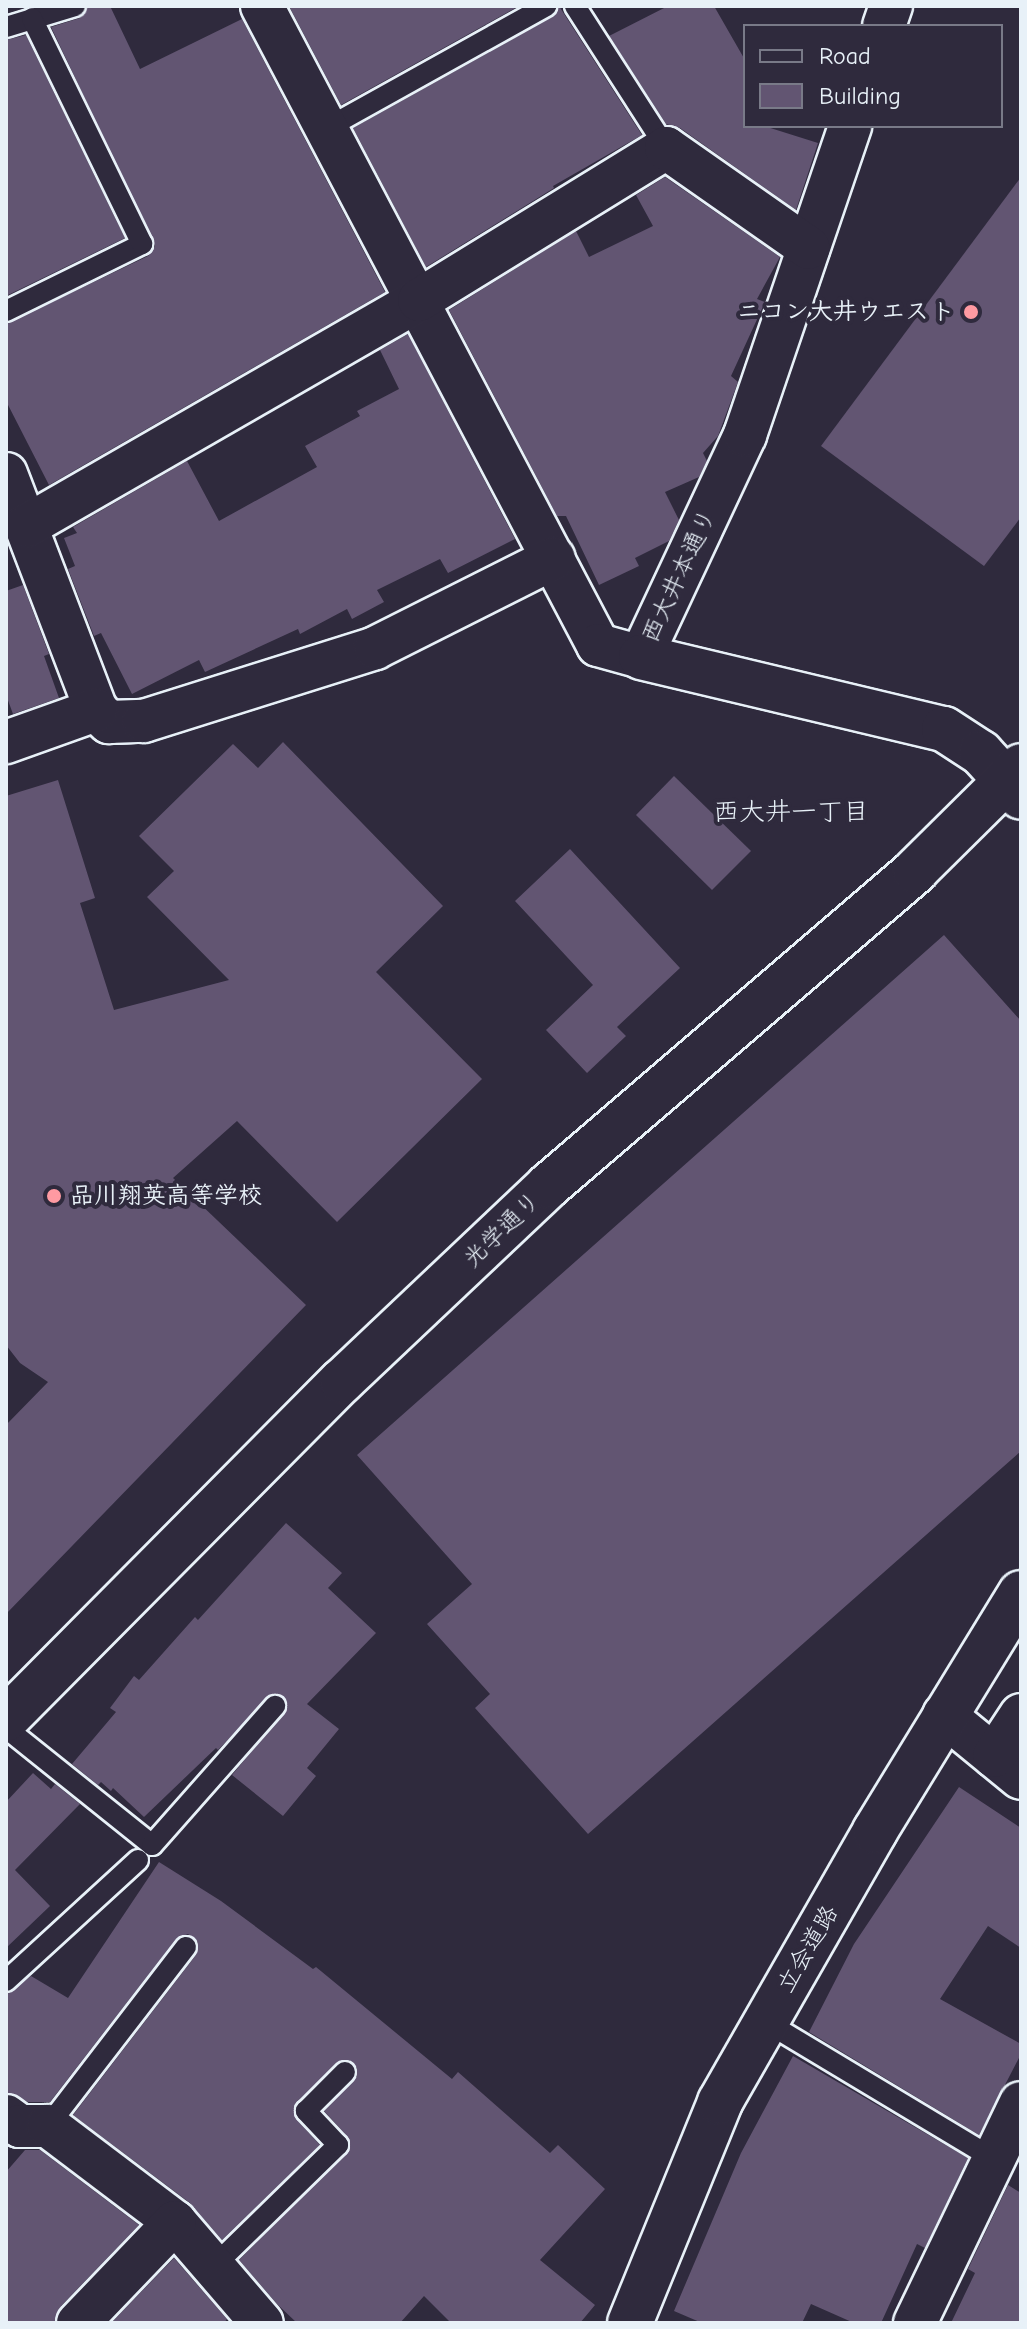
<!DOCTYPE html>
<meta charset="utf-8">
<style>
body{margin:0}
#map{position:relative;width:1027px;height:2329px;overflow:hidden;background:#2f2a3d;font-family:"Comic Neue","Klee One",sans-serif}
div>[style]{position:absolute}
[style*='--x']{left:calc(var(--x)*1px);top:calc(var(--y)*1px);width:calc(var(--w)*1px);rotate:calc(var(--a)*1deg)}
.building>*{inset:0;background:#625572}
.roads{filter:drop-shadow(2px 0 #e8f1f8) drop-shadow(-2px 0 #e8f1f8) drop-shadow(0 2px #e8f1f8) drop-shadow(0 -2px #e8f1f8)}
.lane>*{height:20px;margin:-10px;padding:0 10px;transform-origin:10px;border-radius:10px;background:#2f2a3d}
.street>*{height:42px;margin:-21px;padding:0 21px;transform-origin:21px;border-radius:21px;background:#2f2a3d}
.secondary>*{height:44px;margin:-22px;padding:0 22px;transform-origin:22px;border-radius:22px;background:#2f2a3d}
.dots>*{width:22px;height:22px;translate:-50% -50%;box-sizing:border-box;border:4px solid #2f2a3d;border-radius:50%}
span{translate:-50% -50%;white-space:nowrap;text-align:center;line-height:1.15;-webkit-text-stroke:8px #2f2a3d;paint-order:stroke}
.poi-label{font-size:24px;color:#e8f1f8;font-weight:700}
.right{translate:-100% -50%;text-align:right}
.left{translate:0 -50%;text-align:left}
.street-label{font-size:24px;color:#e8f1f8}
.neighbourhood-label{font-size:26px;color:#e8f1f8}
.frame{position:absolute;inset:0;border:8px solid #e8f1f8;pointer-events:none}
.legend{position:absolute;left:743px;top:24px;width:260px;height:104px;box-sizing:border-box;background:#2f2a3d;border:2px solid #797a88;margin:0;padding:10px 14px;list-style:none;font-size:24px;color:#e8f1f8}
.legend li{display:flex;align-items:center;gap:16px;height:40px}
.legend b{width:40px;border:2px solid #797a88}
</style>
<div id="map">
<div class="building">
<i style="clip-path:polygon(88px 6px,110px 6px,140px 69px,242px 19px,385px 292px,49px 485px,6px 401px,6px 324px,148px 256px,155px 246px,51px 27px,80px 18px)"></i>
<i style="clip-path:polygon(289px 6px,519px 6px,341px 105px)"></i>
<i style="clip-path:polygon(559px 6px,642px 135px,553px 186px,554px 188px,426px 267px,353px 128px,552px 17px)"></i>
<i style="clip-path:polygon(668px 6px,714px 6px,745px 60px,745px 126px,764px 126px,818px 143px,796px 210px,680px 128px,666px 124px,609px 36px)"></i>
<i style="clip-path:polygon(26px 35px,125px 238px,6px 296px,6px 40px)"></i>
<i style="clip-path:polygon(665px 177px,780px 257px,757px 299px,765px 302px,731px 376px,738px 382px,718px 436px,703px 453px,707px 461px,699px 477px,665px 492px,679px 520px,669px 541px,635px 558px,639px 566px,599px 585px,566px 516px,557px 516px,449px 310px,576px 231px,589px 257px,653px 226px,636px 195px)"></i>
<i style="clip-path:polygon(1021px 177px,1021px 517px,984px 566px,821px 446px)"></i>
<i style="clip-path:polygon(408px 334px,515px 539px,448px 573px,440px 559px,377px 590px,384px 602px,352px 619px,347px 609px,300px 634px,298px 629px,205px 672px,199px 660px,132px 694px,101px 633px,94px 636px,68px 569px,75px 566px,64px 538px,77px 533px,73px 527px,187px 461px,219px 521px,317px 467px,305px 446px,360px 416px,357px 411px,399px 389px,380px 350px)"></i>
<i style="clip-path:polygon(23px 585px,49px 654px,44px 656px,59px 698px,13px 714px,6px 695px,6px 591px)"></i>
<i style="clip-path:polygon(283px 742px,443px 906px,376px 972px,482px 1079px,337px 1222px,237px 1121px,173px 1178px,306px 1305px,6px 1614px,6px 1425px,48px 1382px,20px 1363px,6px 1345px,6px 796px,58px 780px,95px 898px,80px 903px,114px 1010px,229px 980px,147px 897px,174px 871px,139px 836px,233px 744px,258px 768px)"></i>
<i style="clip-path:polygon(674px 776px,751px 851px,712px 890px,636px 815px)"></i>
<i style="clip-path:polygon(570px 849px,680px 968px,617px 1027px,626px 1036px,587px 1073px,546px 1030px,593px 985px,515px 901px)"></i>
<i style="clip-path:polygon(944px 935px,1021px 1021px,1021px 1451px,588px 1834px,475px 1708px,490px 1694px,427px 1624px,472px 1584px,357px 1455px)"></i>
<i style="clip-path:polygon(286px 1523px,342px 1573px,328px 1588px,376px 1633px,307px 1704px,339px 1729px,307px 1768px,316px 1776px,283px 1816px,232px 1775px,287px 1709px,284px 1697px,272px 1694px,218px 1750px,216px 1748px,144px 1817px,113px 1788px,111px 1791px,101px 1782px,98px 1785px,72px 1764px,116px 1712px,110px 1708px,134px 1676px,139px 1680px,195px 1617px,198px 1620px)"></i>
<i style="clip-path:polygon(33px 1773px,51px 1789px,55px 1784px,80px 1804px,15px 1870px,50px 1906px,6px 1948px,6px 1802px)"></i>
<i style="clip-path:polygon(959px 1787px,1021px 1828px,1021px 1948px,988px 1926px,940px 1999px,1021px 2044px,1021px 2054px,979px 2135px,809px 2032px,854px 1944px)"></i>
<i style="clip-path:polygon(159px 1862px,221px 1901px,313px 1969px,316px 1967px,452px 2079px,458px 2072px,550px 2153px,558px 2145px,605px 2189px,540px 2260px,595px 2305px,580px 2323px,451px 2323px,424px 2296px,400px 2323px,297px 2323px,277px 2304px,239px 2260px,350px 2149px,348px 2137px,324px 2111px,357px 2076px,357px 2068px,349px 2060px,336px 2063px,294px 2107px,296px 2119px,320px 2145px,222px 2240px,190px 2203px,73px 2115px,196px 1955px,198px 1943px,188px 1934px,176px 1939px,50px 2102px,28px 2102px,6px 2092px,6px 1994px,31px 1976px,68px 1998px)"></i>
<i style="clip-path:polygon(793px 2056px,968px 2158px,925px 2248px,917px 2244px,881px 2323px,854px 2323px,811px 2304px,802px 2323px,702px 2323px,674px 2311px,741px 2153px)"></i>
<i style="clip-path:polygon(25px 2150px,40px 2150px,139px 2225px,61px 2306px,55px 2323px,6px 2323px,6px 2172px)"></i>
<i style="clip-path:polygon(1008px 2185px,1021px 2193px,1021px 2323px,951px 2323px,975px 2273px,968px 2269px)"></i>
<i style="clip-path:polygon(174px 2258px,227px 2319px,224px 2323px,111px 2323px)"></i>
</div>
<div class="roads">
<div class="lane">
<i style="--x:575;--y:6;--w:169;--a:57.3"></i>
<i style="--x:6;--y:27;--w:72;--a:-16.9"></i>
<i style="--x:327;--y:128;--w:251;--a:-29.1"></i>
<i style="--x:6;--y:311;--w:152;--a:-26.2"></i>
<i style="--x:142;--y:244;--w:251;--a:-116"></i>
<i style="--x:6;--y:1728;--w:187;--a:38.7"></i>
<i style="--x:152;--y:1845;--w:186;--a:-48.5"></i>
<i style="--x:6;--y:1981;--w:179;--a:-42.5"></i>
<i style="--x:766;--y:2022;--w:266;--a:31"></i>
<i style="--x:48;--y:2126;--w:226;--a:-52.4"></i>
<i style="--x:215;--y:2265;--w:172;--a:-44.3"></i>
<i style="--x:338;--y:2145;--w:47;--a:-133.3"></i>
<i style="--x:306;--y:2111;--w:55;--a:-45"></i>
</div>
<div class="street">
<i style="--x:262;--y:6;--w:722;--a:62.26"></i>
<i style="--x:598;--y:645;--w:45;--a:15.6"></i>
<i style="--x:641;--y:657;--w:245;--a:-64.9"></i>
<i style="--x:745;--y:435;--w:326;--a:-71.2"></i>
<i style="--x:884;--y:26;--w:21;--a:-71"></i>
<i style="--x:6;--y:474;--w:253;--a:69.1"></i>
<i style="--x:96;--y:710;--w:18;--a:43"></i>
<i style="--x:109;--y:722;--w:35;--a:-2"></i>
<i style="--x:144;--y:721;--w:242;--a:-17.5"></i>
<i style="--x:375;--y:648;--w:200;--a:-26.7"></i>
<i style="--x:26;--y:526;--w:453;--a:-29.9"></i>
<i style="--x:419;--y:300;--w:290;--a:-31.6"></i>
<i style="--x:666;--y:148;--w:174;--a:35"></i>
<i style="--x:6;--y:742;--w:96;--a:-19.6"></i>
<i style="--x:944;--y:1715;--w:99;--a:39.3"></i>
<i style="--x:994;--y:1756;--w:49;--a:-56.6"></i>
<i style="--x:6;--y:2116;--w:17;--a:36"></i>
<i style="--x:20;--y:2126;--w:28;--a:0"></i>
<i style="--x:48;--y:2126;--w:159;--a:37.1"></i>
<i style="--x:175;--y:2222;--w:133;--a:49.3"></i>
<i style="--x:78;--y:2323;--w:140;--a:-46.2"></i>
<i style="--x:915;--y:2323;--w:244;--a:-64.3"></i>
</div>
<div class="secondary">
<i style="--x:641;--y:657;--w:311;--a:13.4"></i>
<i style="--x:944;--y:729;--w:44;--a:33"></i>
<i style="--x:981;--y:753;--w:59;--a:47.7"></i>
<i style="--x:6;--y:1719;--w:477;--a:-45.2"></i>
<i style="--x:342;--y:1381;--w:284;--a:-43.4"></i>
<i style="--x:548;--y:1186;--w:484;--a:-40.6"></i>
<i style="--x:915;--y:871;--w:149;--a:-44.7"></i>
<i style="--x:630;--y:2323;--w:239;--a:-67.8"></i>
<i style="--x:720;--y:2102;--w:312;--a:-60.2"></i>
<i style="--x:875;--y:1831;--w:279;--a:-58.5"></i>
</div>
</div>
<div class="dots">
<i style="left:971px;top:312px;background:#ff9aa2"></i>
<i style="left:54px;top:1196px;background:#ff9aa2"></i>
</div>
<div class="poi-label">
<span class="right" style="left:955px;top:312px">ニコン大井ウエスト</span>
<span class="left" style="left:70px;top:1196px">品川翔英高等学校</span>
</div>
<div class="street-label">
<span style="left:679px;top:576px;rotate:-65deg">西大井本通り</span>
<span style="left:502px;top:1230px;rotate:-44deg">光学通り</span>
<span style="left:808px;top:1949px;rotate:-60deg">立会道路</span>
</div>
<div class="neighbourhood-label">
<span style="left:791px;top:813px">西大井一丁目</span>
</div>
<div class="frame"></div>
<ul class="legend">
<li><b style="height:10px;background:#2f2a3d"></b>Road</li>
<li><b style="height:22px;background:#625572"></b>Building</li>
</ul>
</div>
